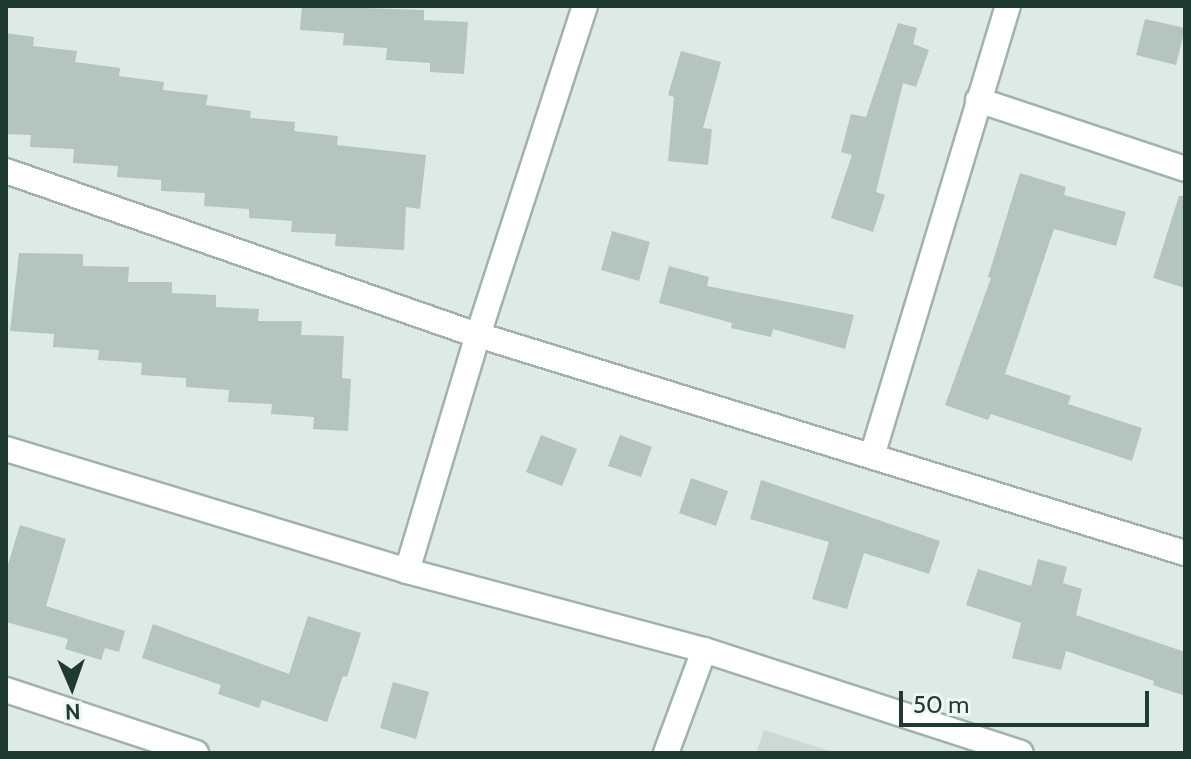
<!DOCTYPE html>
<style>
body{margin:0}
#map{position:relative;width:1191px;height:759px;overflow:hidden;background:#deeae5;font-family:Cabin,sans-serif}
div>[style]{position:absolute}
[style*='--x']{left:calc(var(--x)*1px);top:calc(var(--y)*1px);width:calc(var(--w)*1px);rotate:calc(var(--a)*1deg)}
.built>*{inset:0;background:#ccdad4}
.building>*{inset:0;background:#b3c5be}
.roads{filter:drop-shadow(2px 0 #a1b2ac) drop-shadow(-2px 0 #a1b2ac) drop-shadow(0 2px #a1b2ac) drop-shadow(0 -2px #a1b2ac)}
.minor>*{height:24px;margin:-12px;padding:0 12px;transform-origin:12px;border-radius:12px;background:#fff}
span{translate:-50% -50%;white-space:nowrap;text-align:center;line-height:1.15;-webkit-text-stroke:6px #eef7f3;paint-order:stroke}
.frame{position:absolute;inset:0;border:8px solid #1f3a33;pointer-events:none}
.north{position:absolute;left:32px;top:647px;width:80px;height:80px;-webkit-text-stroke:6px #eef7f3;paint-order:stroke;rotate:178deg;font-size:22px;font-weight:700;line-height:32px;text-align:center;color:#1f3a33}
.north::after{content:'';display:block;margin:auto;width:28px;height:36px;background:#1f3a33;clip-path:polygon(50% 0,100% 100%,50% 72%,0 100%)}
.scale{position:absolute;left:899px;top:691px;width:250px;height:36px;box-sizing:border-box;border:4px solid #1f3a33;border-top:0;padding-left:10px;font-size:24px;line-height:28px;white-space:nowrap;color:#1f3a33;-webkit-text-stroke:6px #eef7f3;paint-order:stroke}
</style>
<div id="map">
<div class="built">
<i style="clip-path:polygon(764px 730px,836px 753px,756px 753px)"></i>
</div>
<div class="building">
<i style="clip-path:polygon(302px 6px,424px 10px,424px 20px,468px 22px,464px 74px,430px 72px,430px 63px,386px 60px,387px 48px,343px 45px,344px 33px,300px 30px)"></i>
<i style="clip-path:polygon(1145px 19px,1185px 28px,1176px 65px,1136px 55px)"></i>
<i style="clip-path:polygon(898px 23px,917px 28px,913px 44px,929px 50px,916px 87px,903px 83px,876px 192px,885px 195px,873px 232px,831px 218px,852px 155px,841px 152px,851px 114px,866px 117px)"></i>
<i style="clip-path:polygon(6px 33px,34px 37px,33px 46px,77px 51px,75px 62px,120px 68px,119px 76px,164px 82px,163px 90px,208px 95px,206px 105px,251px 111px,250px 118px,295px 122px,294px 131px,338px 136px,337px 145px,426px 155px,420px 209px,406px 207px,404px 250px,335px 246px,336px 234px,291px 232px,292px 221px,249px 218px,249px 209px,204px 206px,205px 193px,161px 191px,161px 180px,117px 177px,118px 166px,73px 163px,74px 149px,30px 147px,31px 135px,6px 134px)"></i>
<i style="clip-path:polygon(681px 51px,721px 62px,703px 128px,712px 129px,708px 165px,668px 161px,674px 97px,668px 95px)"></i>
<i style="clip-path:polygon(1020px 173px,1066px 187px,1064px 195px,1126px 212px,1116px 246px,1054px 229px,1005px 374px,1071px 396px,1068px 404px,1142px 428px,1132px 461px,991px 414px,988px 420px,945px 405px,991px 278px,988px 277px)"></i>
<i style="clip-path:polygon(1179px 196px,1185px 196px,1185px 288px,1153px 278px)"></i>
<i style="clip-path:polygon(612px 231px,650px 242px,639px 281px,601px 270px)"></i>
<i style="clip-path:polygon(19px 253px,83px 254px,83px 266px,129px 267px,128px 282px,172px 282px,172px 293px,216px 295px,216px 307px,259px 309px,258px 321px,302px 321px,301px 335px,344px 336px,342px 378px,351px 379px,348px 431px,313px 429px,314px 417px,271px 414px,272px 404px,228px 402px,229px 390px,186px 387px,186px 378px,141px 375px,142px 363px,98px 360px,99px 350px,53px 347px,54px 334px,10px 331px)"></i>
<i style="clip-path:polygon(669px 266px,709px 277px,707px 286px,854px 315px,845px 349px,773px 329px,771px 337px,731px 328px,732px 323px,659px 303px)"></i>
<i style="clip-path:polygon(541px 435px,577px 449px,562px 486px,526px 472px)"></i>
<i style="clip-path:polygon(620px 435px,652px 447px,641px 477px,608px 466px)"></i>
<i style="clip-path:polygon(691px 478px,728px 491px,716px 526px,679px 513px)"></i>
<i style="clip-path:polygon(761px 480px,940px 541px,929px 574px,864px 553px,847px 609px,812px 599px,829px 542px,750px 519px)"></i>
<i style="clip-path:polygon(20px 525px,66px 539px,46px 606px,125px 631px,119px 652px,105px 648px,101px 660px,65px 649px,68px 639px,6px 622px,6px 571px)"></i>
<i style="clip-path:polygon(1038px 559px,1067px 567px,1063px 583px,1082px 589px,1076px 615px,1185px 652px,1185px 696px,1153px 685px,1154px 681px,1066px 651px,1061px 670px,1012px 658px,1021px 623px,966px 605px,978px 569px,1031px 586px)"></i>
<i style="clip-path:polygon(308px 616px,361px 633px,347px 677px,343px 676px,327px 722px,262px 700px,259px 708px,218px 694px,221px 685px,142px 658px,153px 624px,289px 674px)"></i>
<i style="clip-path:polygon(393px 682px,429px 692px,416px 739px,380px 728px)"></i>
</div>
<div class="roads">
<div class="minor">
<i style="--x:978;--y:100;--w:218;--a:18.4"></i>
<i style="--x:6;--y:171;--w:500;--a:19.2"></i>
<i style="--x:478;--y:335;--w:740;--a:17.14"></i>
<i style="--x:6;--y:449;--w:419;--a:16.9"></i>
<i style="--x:407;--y:571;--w:307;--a:14.9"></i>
<i style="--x:704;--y:650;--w:333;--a:18"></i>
<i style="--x:872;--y:456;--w:470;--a:-73.2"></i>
<i style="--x:407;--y:571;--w:246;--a:-73.3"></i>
<i style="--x:478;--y:335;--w:346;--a:-72"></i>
<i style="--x:6;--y:690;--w:200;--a:18.3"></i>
<i style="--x:666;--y:753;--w:110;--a:-69.7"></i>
</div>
</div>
<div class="frame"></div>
<div class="north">N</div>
<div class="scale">50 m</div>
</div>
